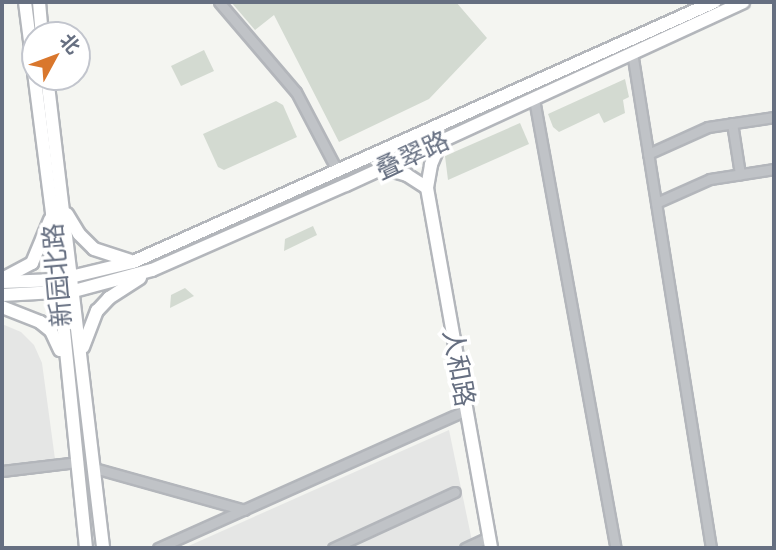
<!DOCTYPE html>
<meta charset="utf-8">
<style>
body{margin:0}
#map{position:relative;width:776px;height:550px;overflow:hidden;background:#f4f5f1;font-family:"PT Sans Narrow","Noto Sans SC",sans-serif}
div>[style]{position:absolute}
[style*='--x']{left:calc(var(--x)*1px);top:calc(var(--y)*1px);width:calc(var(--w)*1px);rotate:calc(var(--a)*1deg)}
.built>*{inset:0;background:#e5e6e5}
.green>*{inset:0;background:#d3dad1}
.roads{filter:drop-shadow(2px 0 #b3b6bb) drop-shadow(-2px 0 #b3b6bb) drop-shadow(0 2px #b3b6bb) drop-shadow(0 -2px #b3b6bb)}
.street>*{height:9px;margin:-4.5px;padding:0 4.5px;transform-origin:4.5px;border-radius:4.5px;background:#c0c3c7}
.secondary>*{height:12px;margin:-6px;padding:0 6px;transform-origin:6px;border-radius:6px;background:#fff}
span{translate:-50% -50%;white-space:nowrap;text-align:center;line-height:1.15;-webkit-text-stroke:7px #fff;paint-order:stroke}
.street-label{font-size:26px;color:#666f81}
.frame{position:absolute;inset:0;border:4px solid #666f81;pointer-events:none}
.north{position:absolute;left:21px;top:21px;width:70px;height:70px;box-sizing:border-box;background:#fff;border:2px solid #c2c5cd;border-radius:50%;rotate:49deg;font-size:19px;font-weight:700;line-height:28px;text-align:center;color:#666f81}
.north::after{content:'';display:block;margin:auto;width:24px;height:32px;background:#d9772d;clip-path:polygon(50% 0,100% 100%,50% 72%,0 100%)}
</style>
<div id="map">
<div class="built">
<i style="clip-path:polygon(2px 324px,21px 332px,34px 345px,42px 363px,55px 459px,2px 465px)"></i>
<i style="clip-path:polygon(449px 430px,472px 541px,455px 548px,184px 548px)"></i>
</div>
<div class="green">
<i style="clip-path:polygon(231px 2px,456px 2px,487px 38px,429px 99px,339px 142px,274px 15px,255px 30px)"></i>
<i style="clip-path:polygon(204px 50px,214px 71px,181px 86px,171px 66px)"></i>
<i style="clip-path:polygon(625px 79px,629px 97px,623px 100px,625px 113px,604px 123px,599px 113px,559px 132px,553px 127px,548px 114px)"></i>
<i style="clip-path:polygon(276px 101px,283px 105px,297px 137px,224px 170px,218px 167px,203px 134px)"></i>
<i style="clip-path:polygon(520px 123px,529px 144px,448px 180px,445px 156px)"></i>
<i style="clip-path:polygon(313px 226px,317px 235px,284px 251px,285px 239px)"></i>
<i style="clip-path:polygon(185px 288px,194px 296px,170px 308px,171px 295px)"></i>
</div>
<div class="roads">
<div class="street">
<i style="--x:219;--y:2;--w:118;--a:49.5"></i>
<i style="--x:296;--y:92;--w:90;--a:62.3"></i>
<i style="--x:632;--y:52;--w:502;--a:80.95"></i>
<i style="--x:534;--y:99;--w:456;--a:79.7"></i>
<i style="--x:732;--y:123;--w:52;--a:81.1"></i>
<i style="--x:648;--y:154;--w:66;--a:-24.2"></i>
<i style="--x:708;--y:127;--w:67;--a:-8.6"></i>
<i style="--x:656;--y:203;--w:59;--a:-24"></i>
<i style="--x:710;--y:179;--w:65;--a:-8.9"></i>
<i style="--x:94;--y:468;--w:156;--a:15.6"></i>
<i style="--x:2;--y:471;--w:77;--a:-6.8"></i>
<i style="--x:158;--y:548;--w:338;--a:-24.1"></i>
<i style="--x:333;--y:548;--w:134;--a:-24.7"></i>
<i style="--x:465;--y:548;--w:26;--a:-25"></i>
</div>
<div class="secondary">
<i style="--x:25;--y:2;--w:213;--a:82.7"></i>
<i style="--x:52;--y:213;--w:337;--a:84.2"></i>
<i style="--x:39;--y:2;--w:33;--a:85"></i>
<i style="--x:47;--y:77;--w:474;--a:83.2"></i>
<i style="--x:441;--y:141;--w:26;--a:113"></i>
<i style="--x:431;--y:165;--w:23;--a:100"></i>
<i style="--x:427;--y:188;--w:366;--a:79.9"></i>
<i style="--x:383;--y:168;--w:25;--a:16"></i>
<i style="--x:407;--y:175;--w:24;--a:33"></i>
<i style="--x:67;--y:214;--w:23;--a:59"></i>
<i style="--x:79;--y:234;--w:21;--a:45"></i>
<i style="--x:94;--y:249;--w:38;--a:18"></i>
<i style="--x:2;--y:279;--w:34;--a:-28"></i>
<i style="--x:32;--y:263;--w:47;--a:-67.3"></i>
<i style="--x:2;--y:282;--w:56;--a:-2"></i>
<i style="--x:58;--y:280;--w:77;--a:-13.5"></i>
<i style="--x:133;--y:262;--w:637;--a:-24.11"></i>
<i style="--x:2;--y:295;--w:72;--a:-3.2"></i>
<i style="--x:74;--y:291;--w:81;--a:-15.1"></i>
<i style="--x:152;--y:270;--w:212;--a:-23.7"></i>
<i style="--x:346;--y:185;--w:437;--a:-24.7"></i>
<i style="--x:2;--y:307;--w:41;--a:21.5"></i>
<i style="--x:40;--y:322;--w:14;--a:39"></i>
<i style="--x:51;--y:331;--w:21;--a:65"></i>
<i style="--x:83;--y:347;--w:39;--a:-69"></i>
<i style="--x:97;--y:311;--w:18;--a:-47"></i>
<i style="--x:109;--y:298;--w:37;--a:-33"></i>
</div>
</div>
<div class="street-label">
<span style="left:412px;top:155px;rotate:-25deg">叠翠路</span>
<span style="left:57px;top:275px;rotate:-95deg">新园北路</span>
<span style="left:459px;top:368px;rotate:80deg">人和路</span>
</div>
<div class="frame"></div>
<div class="north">北</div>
</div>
